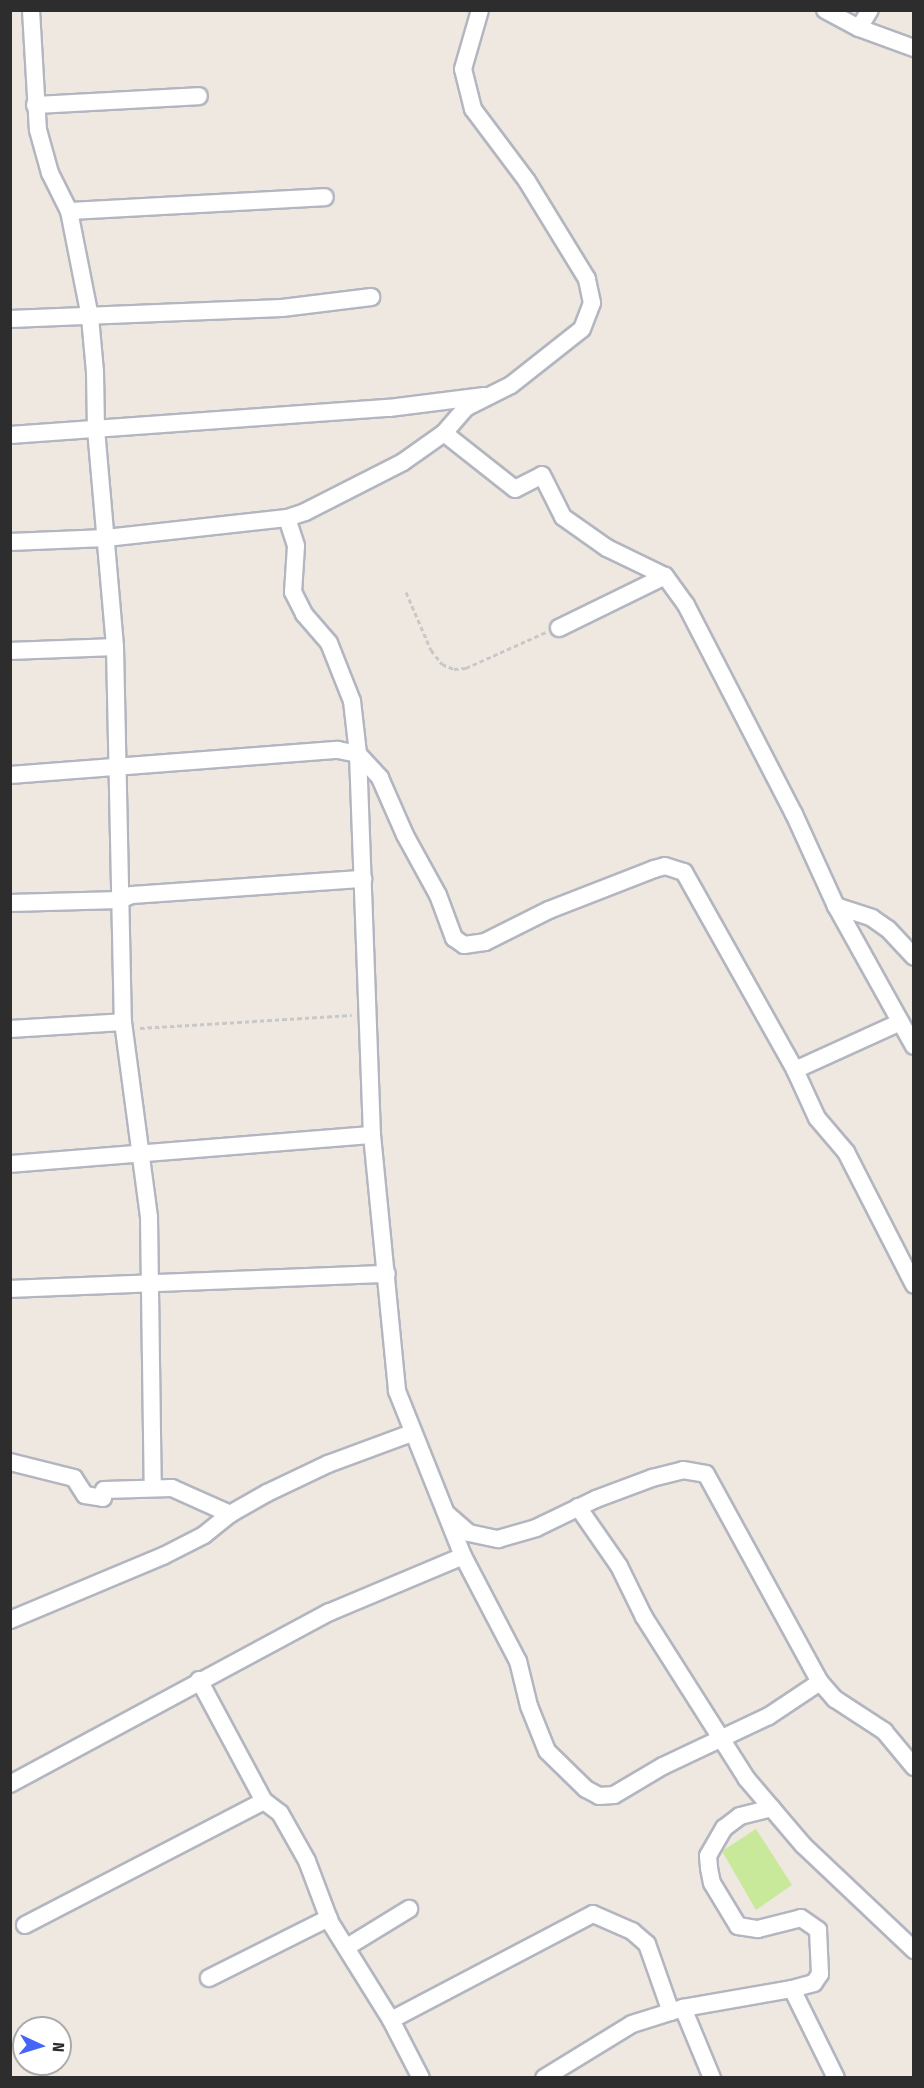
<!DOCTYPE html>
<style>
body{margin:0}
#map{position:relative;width:924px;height:2088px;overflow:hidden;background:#eee8e0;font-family:"Fira Sans Condensed",sans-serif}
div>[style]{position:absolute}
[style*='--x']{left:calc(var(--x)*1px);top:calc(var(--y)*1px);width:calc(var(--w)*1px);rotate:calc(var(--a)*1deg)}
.pitch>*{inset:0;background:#c8e99a}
.path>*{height:3px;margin-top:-1.5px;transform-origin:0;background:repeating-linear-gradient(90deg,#c8c8c8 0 4.5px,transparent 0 7.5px)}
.roads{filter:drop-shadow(2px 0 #b3b6c0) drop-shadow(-2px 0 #b3b6c0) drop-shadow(0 2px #b3b6c0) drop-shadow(0 -2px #b3b6c0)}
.minor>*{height:16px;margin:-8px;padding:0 8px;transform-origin:8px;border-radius:8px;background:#fff}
span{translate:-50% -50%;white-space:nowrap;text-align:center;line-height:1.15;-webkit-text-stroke:4.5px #fff;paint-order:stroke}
.frame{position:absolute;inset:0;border:12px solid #2d2d2d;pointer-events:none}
.north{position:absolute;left:12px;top:2016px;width:60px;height:60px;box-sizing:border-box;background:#fff;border:2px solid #ababab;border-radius:50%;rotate:94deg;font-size:16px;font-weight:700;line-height:24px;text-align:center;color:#2d2d2d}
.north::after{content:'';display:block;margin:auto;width:21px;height:27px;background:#4565f6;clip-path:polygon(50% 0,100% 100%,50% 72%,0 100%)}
</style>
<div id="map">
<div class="pitch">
<i style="clip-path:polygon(756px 1829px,792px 1885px,756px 1910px,722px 1851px)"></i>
</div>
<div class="path">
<i style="--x:406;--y:592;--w:63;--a:66.7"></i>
<i style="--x:431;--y:650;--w:18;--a:52"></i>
<i style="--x:442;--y:664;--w:13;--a:23"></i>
<i style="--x:454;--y:669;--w:12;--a:-5"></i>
<i style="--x:466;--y:668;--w:88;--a:-24.2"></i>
<i style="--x:140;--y:1028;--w:212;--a:-3.5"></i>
</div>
<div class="roads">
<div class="minor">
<i style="--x:31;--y:10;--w:120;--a:86.7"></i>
<i style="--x:38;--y:130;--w:45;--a:74.4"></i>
<i style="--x:50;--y:173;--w:42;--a:63.4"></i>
<i style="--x:69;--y:211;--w:108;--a:78.8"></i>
<i style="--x:90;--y:317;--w:55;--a:84.8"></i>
<i style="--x:95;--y:372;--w:57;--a:89"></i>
<i style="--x:96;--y:429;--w:219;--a:85"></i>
<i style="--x:115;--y:647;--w:375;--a:88.8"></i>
<i style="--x:123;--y:1022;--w:198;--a:82.4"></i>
<i style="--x:149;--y:1218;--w:270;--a:89.2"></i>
<i style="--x:825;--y:10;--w:38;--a:28"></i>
<i style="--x:859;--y:28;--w:59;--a:20"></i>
<i style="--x:859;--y:28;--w:21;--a:-59"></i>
<i style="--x:35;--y:105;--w:164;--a:-3.1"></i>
<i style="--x:69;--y:211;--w:256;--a:-3.1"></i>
<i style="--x:10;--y:319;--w:272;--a:-2.3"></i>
<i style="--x:282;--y:308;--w:90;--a:-7"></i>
<i style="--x:444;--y:433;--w:90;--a:38.3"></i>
<i style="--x:515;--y:489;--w:30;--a:-27"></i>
<i style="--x:542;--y:475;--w:47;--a:63.4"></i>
<i style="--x:563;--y:517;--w:54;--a:35.2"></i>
<i style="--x:607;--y:548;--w:64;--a:25.8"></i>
<i style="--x:665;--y:576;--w:36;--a:54"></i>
<i style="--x:686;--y:605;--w:235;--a:62.7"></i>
<i style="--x:794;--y:814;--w:101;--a:65.5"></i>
<i style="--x:836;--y:906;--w:160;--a:60.9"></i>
<i style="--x:10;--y:435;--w:380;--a:-4.1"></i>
<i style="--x:389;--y:408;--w:96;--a:-7.2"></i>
<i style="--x:287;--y:518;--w:29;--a:72"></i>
<i style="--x:296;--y:546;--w:46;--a:93.7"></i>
<i style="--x:293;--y:592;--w:25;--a:63"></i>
<i style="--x:304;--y:614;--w:38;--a:49"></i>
<i style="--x:329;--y:643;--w:62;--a:68.4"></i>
<i style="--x:352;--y:701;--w:53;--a:83.5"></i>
<i style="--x:358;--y:754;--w:381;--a:87.9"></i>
<i style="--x:372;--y:1135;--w:257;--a:84.4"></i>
<i style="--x:397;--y:1391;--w:178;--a:68.2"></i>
<i style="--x:463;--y:1556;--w:119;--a:62.4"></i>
<i style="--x:518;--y:1661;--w:46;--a:76.3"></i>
<i style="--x:529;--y:1706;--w:48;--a:68.2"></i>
<i style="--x:547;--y:1751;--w:54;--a:44.3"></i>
<i style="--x:586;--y:1789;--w:15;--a:28"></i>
<i style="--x:599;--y:1796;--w:15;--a:-4"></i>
<i style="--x:614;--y:1795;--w:57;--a:-30.6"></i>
<i style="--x:663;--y:1766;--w:117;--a:-25.3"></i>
<i style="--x:769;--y:1716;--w:61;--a:-33.7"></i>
<i style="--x:10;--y:542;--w:96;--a:-2.4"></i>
<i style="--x:106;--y:538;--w:182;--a:-6.3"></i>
<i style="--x:287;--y:518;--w:19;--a:-18"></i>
<i style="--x:305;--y:512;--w:110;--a:-27"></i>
<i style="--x:403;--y:462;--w:50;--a:-35.3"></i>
<i style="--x:444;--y:433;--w:35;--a:-49"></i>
<i style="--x:467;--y:407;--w:49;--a:-26.6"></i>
<i style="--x:511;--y:385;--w:90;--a:-38.3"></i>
<i style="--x:582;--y:329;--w:28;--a:-69"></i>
<i style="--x:592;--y:303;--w:25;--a:-102"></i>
<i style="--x:587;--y:279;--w:115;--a:-121.5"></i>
<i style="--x:527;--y:181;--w:90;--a:-126.9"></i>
<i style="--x:473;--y:109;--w:41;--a:-104"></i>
<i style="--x:463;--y:69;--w:61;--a:-73.9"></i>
<i style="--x:559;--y:628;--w:118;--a:-26.1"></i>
<i style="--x:10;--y:651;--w:105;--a:-2.2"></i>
<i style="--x:10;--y:775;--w:329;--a:-4.4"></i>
<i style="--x:338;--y:750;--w:20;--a:11"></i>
<i style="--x:358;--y:754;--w:33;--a:47"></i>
<i style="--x:380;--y:778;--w:62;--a:66.3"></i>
<i style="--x:405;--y:835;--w:68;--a:61.2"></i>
<i style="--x:438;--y:895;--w:46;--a:69.6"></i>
<i style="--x:454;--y:938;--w:12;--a:35"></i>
<i style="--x:464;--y:945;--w:21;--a:-8"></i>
<i style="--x:485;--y:942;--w:72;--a:-26.6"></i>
<i style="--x:549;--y:910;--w:113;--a:-21.3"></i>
<i style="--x:654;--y:869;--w:11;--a:-15"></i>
<i style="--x:665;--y:866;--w:20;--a:18"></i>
<i style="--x:684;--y:872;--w:227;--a:60.7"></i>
<i style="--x:795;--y:1070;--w:53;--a:65.4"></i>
<i style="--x:817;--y:1118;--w:45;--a:49.5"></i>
<i style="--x:846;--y:1152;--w:149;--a:62.9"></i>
<i style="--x:10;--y:903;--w:110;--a:-1.6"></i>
<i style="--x:120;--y:900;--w:13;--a:-23"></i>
<i style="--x:132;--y:895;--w:232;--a:-4"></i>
<i style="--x:836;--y:906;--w:38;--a:18"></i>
<i style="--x:872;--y:918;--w:19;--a:35"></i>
<i style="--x:888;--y:929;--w:38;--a:47"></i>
<i style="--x:10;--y:1029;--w:113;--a:-3.5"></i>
<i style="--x:795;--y:1070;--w:116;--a:-24.4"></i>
<i style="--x:10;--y:1164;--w:363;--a:-4.6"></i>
<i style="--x:10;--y:1289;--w:377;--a:-2.3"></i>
<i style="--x:10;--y:1462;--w:66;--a:14"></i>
<i style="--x:74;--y:1478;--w:20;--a:57"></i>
<i style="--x:85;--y:1495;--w:18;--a:9"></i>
<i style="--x:103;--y:1498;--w:8;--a:-83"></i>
<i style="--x:104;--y:1490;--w:68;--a:-1.7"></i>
<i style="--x:172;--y:1488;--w:64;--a:24.1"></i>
<i style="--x:578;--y:1507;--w:72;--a:55.2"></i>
<i style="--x:619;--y:1566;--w:57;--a:63.9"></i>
<i style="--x:644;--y:1617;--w:191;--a:57.6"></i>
<i style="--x:746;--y:1778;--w:88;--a:49.6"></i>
<i style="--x:803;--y:1845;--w:153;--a:43.4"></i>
<i style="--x:447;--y:1514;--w:29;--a:41"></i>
<i style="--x:469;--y:1533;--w:30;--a:12"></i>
<i style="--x:498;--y:1539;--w:40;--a:-16"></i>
<i style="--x:536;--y:1528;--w:67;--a:-25.8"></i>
<i style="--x:596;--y:1499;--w:60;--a:-20.6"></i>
<i style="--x:652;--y:1478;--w:32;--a:-14"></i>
<i style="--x:683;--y:1470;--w:23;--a:10"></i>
<i style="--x:706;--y:1474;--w:237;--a:61.3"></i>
<i style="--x:820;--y:1682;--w:23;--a:49"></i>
<i style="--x:835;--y:1699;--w:59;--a:33.1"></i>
<i style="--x:884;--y:1731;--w:47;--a:50.2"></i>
<i style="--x:10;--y:1620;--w:166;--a:-22.7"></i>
<i style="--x:163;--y:1556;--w:46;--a:-27.1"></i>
<i style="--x:204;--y:1535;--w:33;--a:-39"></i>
<i style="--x:230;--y:1514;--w:43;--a:-29.6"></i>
<i style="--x:267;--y:1493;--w:68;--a:-25.4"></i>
<i style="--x:328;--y:1464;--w:90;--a:-20.3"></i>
<i style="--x:199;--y:1680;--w:137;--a:61.8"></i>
<i style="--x:264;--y:1801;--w:20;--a:37"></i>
<i style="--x:280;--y:1813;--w:55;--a:60.6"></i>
<i style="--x:307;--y:1861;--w:65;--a:69.3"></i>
<i style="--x:330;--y:1922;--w:115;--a:58.1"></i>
<i style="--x:391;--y:2020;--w:65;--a:62.7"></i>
<i style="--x:10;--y:1784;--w:363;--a:-28.3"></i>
<i style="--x:330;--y:1612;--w:144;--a:-22.8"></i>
<i style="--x:772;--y:1808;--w:33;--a:166"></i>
<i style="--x:740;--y:1816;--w:20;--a:143"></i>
<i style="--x:724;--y:1828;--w:32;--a:120"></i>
<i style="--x:708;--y:1856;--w:12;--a:85"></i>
<i style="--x:709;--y:1868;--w:15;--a:79"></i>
<i style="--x:712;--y:1883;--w:50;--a:58.8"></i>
<i style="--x:738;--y:1926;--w:20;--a:9"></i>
<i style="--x:758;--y:1929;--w:44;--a:-14.3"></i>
<i style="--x:801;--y:1918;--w:21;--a:35"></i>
<i style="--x:818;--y:1930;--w:44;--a:87.4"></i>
<i style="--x:820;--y:1974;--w:11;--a:124"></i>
<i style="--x:814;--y:1983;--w:23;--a:165"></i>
<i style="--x:25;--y:1925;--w:269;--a:-27.4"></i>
<i style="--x:347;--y:1947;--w:73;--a:-31.5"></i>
<i style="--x:209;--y:1978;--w:134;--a:-26.6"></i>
<i style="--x:683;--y:2008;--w:76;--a:67.5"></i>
<i style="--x:391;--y:2020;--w:228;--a:-27.7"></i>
<i style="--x:593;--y:1914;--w:43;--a:23.6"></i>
<i style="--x:632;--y:1931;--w:20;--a:41"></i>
<i style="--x:647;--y:1944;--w:72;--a:70.6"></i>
<i style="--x:544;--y:2078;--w:103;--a:-31.5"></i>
<i style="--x:632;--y:2024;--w:53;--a:-17.4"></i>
<i style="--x:683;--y:2008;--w:111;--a:-9.9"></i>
<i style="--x:792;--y:1989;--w:99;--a:63.7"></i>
</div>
</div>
<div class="frame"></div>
<div class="north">N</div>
</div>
